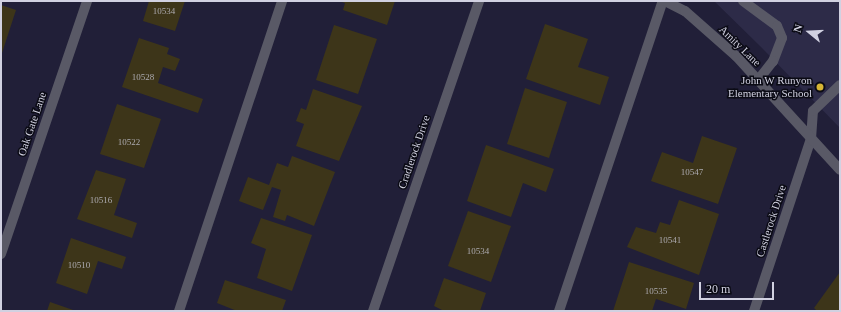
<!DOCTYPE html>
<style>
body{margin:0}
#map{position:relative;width:841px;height:312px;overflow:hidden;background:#211f38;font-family:Georgia,serif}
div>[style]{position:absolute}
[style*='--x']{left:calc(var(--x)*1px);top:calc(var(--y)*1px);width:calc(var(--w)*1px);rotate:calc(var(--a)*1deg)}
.built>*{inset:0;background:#2d2b48}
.building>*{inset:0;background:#3d3519}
.service>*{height:10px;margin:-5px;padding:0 5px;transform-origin:5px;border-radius:5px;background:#595966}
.minor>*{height:10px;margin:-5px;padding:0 5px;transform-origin:5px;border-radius:5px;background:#595966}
.tertiary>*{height:10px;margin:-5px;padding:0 5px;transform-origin:5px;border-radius:5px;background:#595966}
.dots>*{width:11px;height:11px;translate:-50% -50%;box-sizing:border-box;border:2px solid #0b0b15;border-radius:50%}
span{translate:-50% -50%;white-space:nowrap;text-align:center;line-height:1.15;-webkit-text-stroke:3px #0b0b15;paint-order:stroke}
.number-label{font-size:9px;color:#acaaaf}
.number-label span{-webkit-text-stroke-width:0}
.street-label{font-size:11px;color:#d1d1e1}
.poi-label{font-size:11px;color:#d1d1e1}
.right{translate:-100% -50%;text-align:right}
.frame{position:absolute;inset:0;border:2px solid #d1d1e1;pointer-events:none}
.north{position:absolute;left:789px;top:12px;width:40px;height:40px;-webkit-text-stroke:3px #0b0b15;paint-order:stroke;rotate:288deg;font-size:11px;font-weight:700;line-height:16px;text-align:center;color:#d1d1e1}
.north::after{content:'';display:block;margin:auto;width:14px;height:18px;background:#d1d1e1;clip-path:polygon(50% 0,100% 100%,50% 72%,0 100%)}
.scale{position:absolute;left:699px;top:282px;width:75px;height:18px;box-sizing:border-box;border:2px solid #d1d1e1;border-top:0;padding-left:5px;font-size:12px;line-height:14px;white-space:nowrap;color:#d1d1e1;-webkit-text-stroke:3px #0b0b15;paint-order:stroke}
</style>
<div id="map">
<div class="built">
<i style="clip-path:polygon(714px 1px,840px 1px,840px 128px,760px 46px)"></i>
</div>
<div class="building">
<i style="clip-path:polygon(149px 1px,185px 1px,175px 31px,143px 21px)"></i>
<i style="clip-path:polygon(339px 1px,395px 1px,387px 25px,343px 10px,345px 3px)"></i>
<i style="clip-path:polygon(1px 5px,16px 10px,1px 56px)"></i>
<i style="clip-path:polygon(545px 24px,588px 39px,578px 67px,609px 77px,600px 105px,526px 79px)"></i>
<i style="clip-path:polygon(334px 25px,377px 39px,358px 94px,316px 80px)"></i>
<i style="clip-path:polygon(139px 38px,169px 48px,167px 54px,180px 59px,175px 71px,163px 67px,158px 83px,203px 99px,198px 113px,122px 87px)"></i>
<i style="clip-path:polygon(525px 88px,567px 102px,549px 158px,507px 144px)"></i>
<i style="clip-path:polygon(313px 89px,362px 106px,339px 161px,296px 146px,304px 124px,296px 121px,301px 108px,306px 110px)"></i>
<i style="clip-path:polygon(117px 104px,161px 119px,144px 168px,100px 154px)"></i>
<i style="clip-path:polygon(702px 136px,737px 148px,718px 204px,651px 181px,662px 152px,693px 163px)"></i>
<i style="clip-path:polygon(486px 145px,554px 169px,546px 192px,523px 183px,511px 217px,467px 201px)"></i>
<i style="clip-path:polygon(292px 156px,335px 172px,314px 226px,287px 215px,285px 221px,273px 217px,281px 190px,272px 187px,263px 210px,239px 201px,248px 177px,269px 185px,277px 163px,288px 167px)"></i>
<i style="clip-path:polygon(96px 170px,126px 179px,114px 215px,137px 223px,132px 238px,77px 219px)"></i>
<i style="clip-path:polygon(679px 200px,719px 214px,699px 275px,627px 247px,636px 227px,656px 233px,660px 222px,670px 225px)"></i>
<i style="clip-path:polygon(468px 211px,511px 226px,491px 282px,448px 266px)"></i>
<i style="clip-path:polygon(261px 218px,312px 235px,292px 291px,257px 278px,266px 249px,251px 243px)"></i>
<i style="clip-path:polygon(71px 238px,126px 257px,122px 269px,98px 261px,87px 294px,56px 283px)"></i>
<i style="clip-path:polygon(629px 262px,694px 283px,686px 309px,656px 299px,652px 311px,613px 311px)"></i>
<i style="clip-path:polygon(840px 272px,840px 311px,817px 311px,814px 308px)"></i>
<i style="clip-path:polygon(444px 278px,486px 293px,480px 311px,444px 311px,434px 306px)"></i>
<i style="clip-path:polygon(225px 280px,286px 300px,282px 311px,237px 311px,217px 303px)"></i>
<i style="clip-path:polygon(50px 302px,76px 311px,47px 311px)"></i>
</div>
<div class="service">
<i style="--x:743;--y:1;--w:42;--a:36.3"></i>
<i style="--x:777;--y:26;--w:13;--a:67"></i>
<i style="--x:782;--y:38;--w:25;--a:111"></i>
<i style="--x:773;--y:61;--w:24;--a:128"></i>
<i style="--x:811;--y:139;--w:28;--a:-86"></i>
<i style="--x:813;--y:111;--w:37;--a:-44"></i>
<i style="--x:179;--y:311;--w:327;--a:-71.6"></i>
<i style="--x:559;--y:311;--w:327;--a:-71.5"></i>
</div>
<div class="minor">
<i style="--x:373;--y:311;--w:328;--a:-71.1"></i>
<i style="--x:754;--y:311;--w:181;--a:-71.7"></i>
</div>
<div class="tertiary">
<i style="--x:665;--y:1;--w:22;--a:27"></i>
<i style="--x:685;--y:11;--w:68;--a:41.4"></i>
<i style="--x:736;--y:56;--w:154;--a:47.6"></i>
<i style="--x:1;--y:254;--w:267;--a:-71.2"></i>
</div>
<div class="dots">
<i style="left:820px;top:87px;background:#d6b534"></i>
</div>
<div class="number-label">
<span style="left:164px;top:11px">10534</span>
<span style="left:143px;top:77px">10528</span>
<span style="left:129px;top:142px">10522</span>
<span style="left:692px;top:172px">10547</span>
<span style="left:101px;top:200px">10516</span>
<span style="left:670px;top:240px">10541</span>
<span style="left:478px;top:251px">10534</span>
<span style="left:79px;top:265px">10510</span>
<span style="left:656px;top:291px">10535</span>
</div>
<div class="street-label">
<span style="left:740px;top:46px;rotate:44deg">Amity Lane</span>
<span style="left:32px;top:124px;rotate:-71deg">Oak Gate Lane</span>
<span style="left:414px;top:152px;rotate:-71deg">Cradlerock Drive</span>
<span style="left:771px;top:221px;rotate:-72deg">Castlerock Drive</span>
</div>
<div class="poi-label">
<span class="right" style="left:812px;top:87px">John W Runyon<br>Elementary School</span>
</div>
<div class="frame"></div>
<div class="north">N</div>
<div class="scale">20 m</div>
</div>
